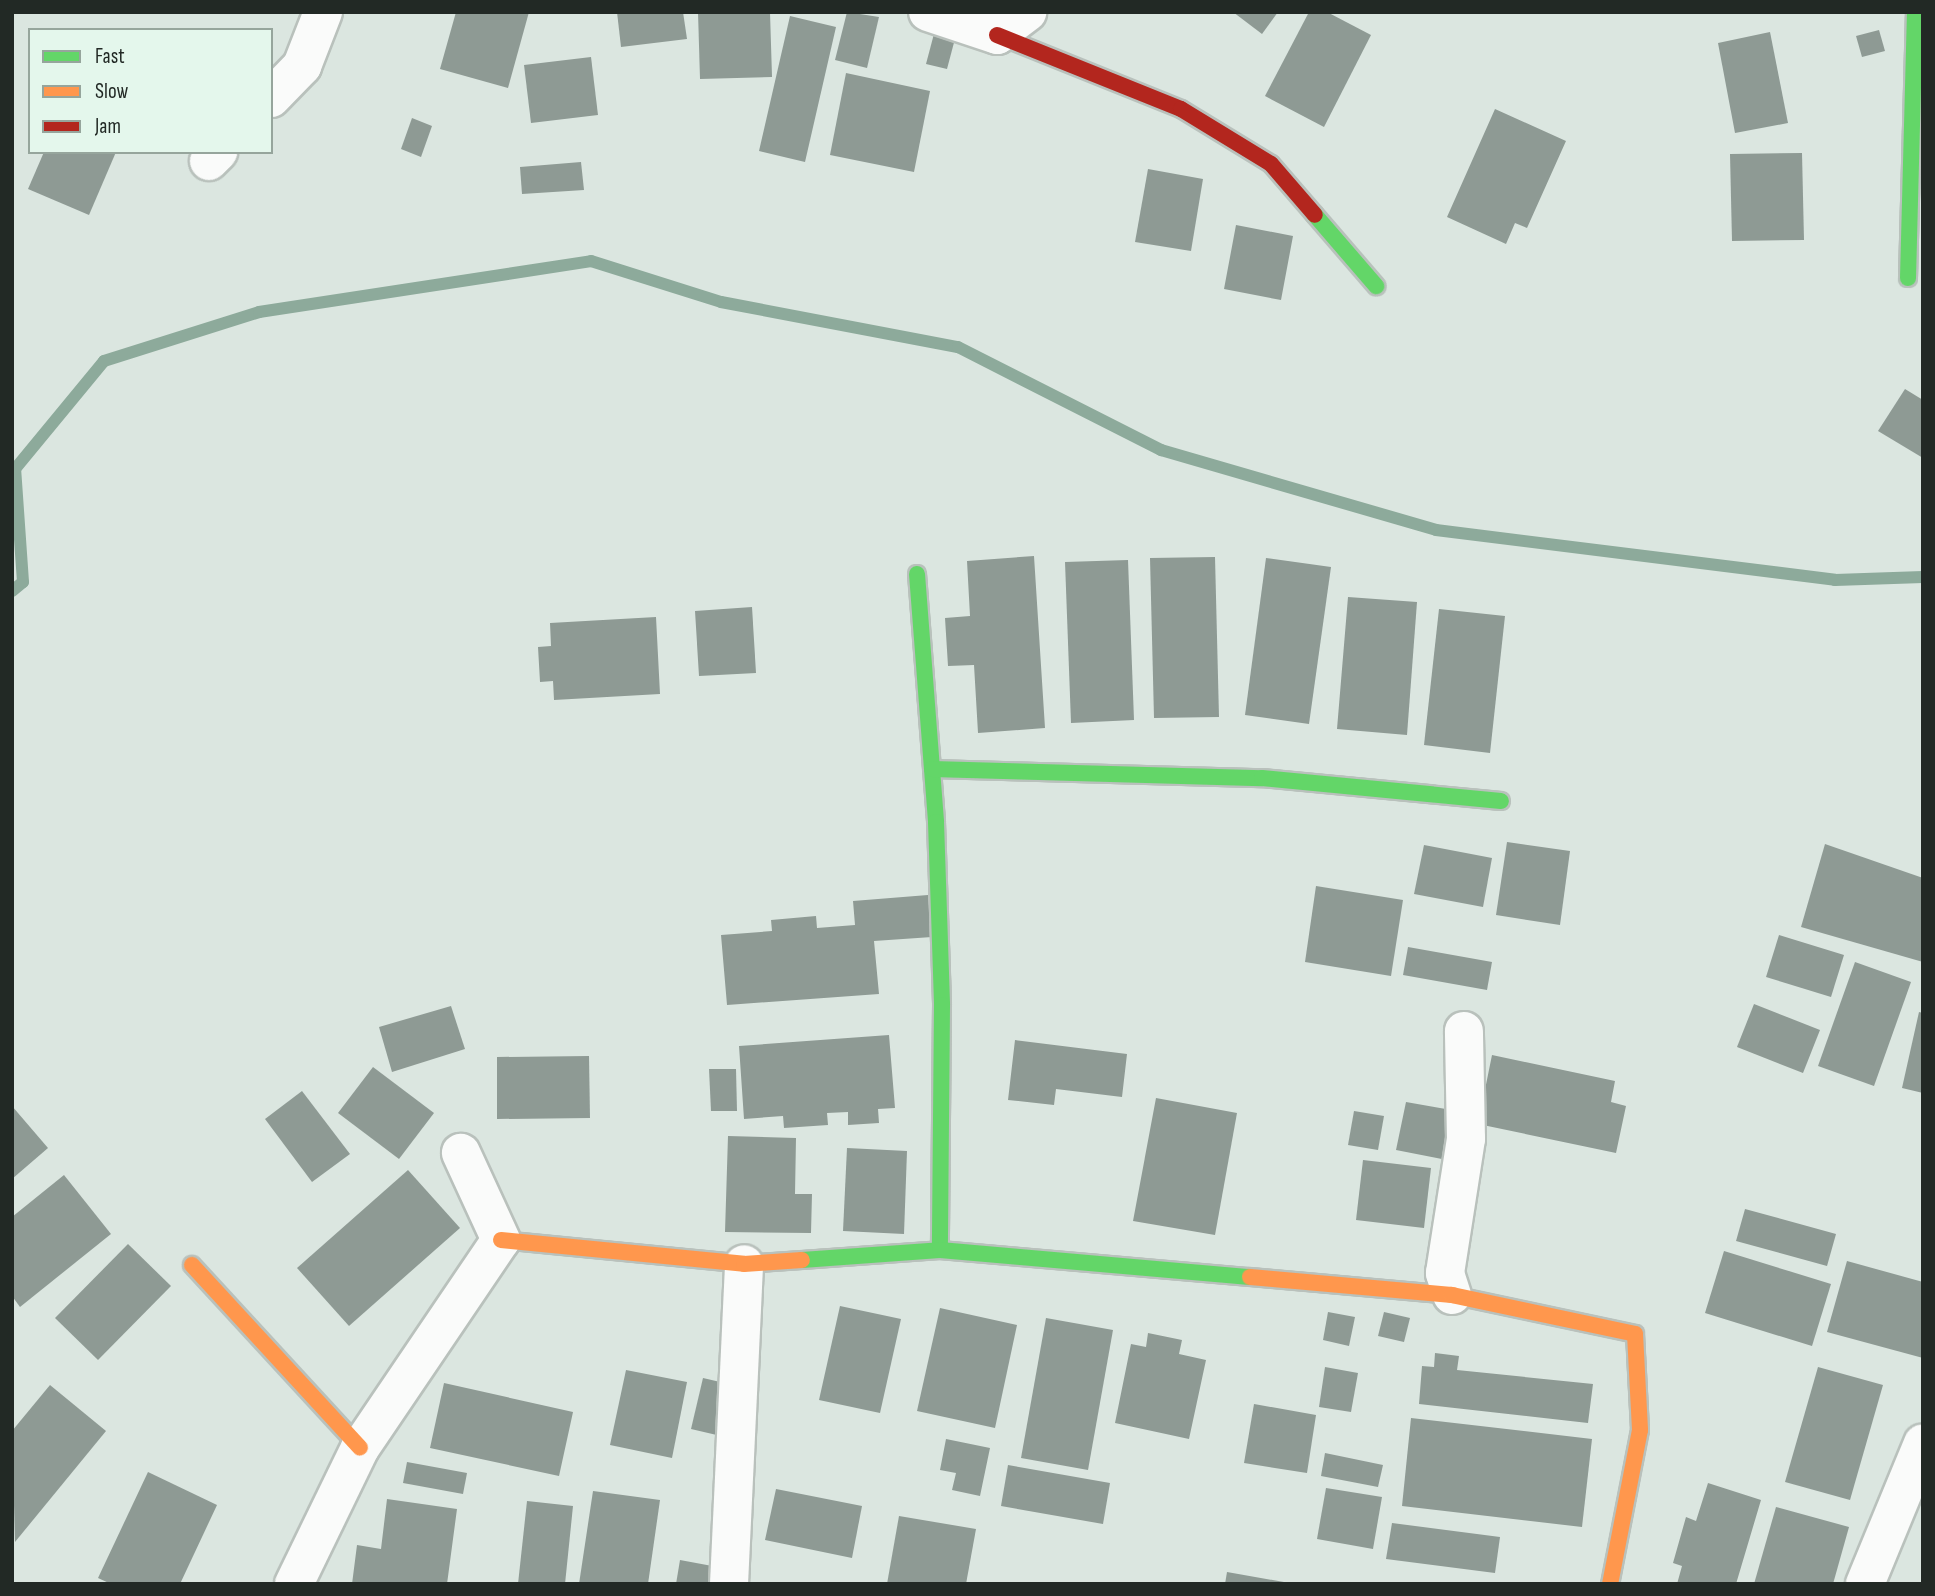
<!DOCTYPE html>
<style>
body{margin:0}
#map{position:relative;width:1935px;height:1596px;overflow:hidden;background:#dbe6e0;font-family:"Sofia Sans Condensed",sans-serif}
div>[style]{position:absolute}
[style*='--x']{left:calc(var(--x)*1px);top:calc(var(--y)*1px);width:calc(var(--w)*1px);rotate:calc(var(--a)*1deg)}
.stream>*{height:12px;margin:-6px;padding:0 6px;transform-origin:6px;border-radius:6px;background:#8daa9b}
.building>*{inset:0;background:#8e9a94}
.roads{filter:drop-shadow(2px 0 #b9c1bc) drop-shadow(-2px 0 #b9c1bc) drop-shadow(0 2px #b9c1bc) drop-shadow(0 -2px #b9c1bc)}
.street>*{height:38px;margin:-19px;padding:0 19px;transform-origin:19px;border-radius:19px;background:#fafbfa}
.fast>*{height:16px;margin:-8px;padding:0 8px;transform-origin:8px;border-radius:8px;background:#63d668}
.slow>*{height:16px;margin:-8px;padding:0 8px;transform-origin:8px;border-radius:8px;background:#ff974d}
.jam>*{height:16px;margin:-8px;padding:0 8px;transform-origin:8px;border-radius:8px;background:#b3261e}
span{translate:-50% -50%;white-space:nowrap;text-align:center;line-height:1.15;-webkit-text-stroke:7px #e4f7ec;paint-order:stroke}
.frame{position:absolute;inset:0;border:14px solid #222925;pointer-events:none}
.legend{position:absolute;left:28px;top:28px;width:245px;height:126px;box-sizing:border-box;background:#e4f7ec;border:2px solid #96a59c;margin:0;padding:9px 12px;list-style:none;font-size:21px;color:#222925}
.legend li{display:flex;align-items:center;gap:14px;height:35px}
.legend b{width:35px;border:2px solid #96a59c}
</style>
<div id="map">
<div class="stream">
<i style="--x:12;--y:591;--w:14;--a:-39"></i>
<i style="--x:23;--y:582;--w:113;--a:-94"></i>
<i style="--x:15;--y:469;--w:140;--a:-50.5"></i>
<i style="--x:104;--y:361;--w:163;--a:-17.5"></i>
<i style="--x:259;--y:312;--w:336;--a:-8.7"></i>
<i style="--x:591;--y:261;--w:136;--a:17.5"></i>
<i style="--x:721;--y:302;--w:241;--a:10.8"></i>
<i style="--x:958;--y:347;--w:228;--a:26.9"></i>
<i style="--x:1161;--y:450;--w:286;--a:16.2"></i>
<i style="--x:1436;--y:530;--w:402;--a:7.1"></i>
<i style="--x:1835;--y:580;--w:88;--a:-2"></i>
</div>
<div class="building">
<i style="clip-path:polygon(456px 12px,529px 12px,508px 88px,440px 69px)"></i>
<i style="clip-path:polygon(617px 12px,683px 12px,687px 39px,621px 47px)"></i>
<i style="clip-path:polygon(698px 12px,770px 12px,772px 77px,700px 79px)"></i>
<i style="clip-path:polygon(847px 12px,879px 17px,867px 68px,835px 60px)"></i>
<i style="clip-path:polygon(1233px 12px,1278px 12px,1262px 34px)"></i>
<i style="clip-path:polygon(1309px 12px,1327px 12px,1371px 35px,1324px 127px,1265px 96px)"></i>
<i style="clip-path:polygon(790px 16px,836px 27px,805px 162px,759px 151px)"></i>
<i style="clip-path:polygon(935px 30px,956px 35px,947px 69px,926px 64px)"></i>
<i style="clip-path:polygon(1879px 30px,1885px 51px,1862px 57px,1856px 36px)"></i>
<i style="clip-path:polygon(1770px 32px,1788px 123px,1735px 133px,1718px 43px)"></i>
<i style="clip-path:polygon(591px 57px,598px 115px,531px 123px,524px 65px)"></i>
<i style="clip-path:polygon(846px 73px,930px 91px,914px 172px,830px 155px)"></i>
<i style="clip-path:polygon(1495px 109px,1566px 141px,1527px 228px,1515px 223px,1506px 244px,1447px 217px)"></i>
<i style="clip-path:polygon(412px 118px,432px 126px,421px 157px,401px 149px)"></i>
<i style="clip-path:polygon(44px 152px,116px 152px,89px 215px,28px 189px)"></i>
<i style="clip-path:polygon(1802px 153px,1804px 240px,1732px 241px,1730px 154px)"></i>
<i style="clip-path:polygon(581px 162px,584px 190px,522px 194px,520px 167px)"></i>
<i style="clip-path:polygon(1148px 169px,1203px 179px,1191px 251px,1135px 242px)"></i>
<i style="clip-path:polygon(1236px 225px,1293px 236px,1281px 300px,1224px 289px)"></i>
<i style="clip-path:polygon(1905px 389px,1923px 400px,1923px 458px,1878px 431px)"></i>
<i style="clip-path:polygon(1034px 556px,1045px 728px,978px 733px,974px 665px,948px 666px,945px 618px,970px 616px,967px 561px)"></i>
<i style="clip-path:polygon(1215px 557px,1219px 717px,1154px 718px,1150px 558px)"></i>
<i style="clip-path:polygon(1266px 558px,1331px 567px,1309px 724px,1245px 715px)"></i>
<i style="clip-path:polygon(1128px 560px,1134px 720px,1071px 723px,1065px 562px)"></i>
<i style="clip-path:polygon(1348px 597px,1417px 602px,1407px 735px,1337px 729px)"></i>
<i style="clip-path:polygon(752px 607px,756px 673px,699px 676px,695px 611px)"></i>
<i style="clip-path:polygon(1439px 609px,1505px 616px,1490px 753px,1424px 745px)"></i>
<i style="clip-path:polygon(656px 617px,660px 694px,554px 700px,553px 681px,540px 682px,538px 647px,551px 646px,550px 623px)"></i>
<i style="clip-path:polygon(1507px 842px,1570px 851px,1560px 925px,1496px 915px)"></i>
<i style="clip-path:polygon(1825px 844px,1923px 878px,1923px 962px,1801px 927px)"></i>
<i style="clip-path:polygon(1424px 845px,1492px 858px,1483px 907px,1414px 894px)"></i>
<i style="clip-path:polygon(1316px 886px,1403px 900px,1391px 976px,1305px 962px)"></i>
<i style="clip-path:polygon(928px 895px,932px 937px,874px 941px,879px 994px,727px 1005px,721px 935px,772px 931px,771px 920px,816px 916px,817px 928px,855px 925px,853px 901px)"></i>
<i style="clip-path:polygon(1779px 935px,1844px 955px,1831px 997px,1766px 977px)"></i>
<i style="clip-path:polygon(1408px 947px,1492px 962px,1487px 990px,1403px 975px)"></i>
<i style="clip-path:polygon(1855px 962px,1911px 982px,1874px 1086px,1818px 1066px)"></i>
<i style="clip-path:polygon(1754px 1004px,1820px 1030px,1803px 1073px,1737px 1047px)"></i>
<i style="clip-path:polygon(451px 1006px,465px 1049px,392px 1072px,379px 1027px)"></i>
<i style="clip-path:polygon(1919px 1012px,1923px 1013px,1923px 1093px,1902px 1088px)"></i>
<i style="clip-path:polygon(889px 1035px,895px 1108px,878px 1109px,879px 1123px,848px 1125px,848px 1112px,827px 1113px,828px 1125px,784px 1128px,783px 1116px,744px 1119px,739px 1046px)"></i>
<i style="clip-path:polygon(1015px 1040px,1127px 1054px,1122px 1097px,1056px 1089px,1054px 1105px,1008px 1100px)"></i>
<i style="clip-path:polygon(1492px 1055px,1615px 1081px,1611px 1102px,1626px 1106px,1616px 1153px,1478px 1124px)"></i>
<i style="clip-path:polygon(589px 1056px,590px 1118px,497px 1119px,497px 1057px)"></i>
<i style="clip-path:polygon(373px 1067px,434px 1113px,399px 1159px,338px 1113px)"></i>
<i style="clip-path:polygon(709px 1069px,736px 1069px,737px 1111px,711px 1111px)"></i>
<i style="clip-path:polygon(302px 1091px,350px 1154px,312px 1182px,265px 1119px)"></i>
<i style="clip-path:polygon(1156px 1098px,1237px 1113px,1215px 1235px,1133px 1221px)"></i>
<i style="clip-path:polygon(1406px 1102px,1457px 1111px,1447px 1160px,1396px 1150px)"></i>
<i style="clip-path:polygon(12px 1106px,48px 1148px,12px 1179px)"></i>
<i style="clip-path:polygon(1354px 1111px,1384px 1116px,1378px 1150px,1348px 1145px)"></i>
<i style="clip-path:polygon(728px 1136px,796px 1138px,795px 1194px,812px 1194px,811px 1233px,725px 1232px)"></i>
<i style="clip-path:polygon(847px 1148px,907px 1151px,904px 1234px,843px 1231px)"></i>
<i style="clip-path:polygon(1363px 1160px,1431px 1168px,1424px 1228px,1356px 1220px)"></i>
<i style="clip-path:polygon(408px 1170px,460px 1228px,349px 1326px,297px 1268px)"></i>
<i style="clip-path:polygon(64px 1175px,111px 1234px,20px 1307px,12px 1296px,12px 1217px)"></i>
<i style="clip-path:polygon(1745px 1209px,1836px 1234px,1827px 1266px,1736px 1241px)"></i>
<i style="clip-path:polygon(128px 1244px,171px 1286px,98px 1360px,55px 1318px)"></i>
<i style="clip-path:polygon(1724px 1251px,1831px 1284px,1812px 1346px,1705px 1313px)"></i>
<i style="clip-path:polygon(1847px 1261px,1923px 1282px,1923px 1358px,1827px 1332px)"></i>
<i style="clip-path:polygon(840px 1306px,901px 1319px,880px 1413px,819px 1400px)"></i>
<i style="clip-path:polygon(940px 1308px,1017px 1325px,995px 1428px,917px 1411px)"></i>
<i style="clip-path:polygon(1328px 1312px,1355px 1317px,1349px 1346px,1323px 1340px)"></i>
<i style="clip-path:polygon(1384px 1312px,1410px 1318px,1404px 1342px,1378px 1336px)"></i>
<i style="clip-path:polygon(1046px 1318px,1113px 1330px,1088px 1470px,1021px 1458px)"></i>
<i style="clip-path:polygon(1148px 1333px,1182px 1340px,1179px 1354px,1206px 1360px,1189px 1439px,1115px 1423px,1131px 1344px,1146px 1347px)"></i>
<i style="clip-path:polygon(1435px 1353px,1459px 1356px,1457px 1370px,1593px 1384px,1588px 1423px,1419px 1404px,1422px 1366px,1434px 1367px)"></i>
<i style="clip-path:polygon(1325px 1367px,1358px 1373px,1351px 1412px,1319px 1407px)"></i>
<i style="clip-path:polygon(1818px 1367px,1883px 1385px,1850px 1500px,1785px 1482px)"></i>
<i style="clip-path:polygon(626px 1370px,687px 1382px,672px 1458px,610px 1445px)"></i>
<i style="clip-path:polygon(703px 1378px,733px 1385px,721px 1436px,691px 1429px)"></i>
<i style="clip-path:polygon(444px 1383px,573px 1412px,559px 1476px,430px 1448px)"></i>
<i style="clip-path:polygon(50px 1385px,106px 1431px,15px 1542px,12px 1431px)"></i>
<i style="clip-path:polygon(1254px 1404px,1316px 1415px,1307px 1473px,1244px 1463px)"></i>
<i style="clip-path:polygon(1411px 1418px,1592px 1439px,1582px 1527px,1402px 1506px)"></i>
<i style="clip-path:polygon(946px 1439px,990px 1448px,980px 1496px,952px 1490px,956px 1473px,940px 1470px)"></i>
<i style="clip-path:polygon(1325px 1453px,1383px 1465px,1378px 1487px,1321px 1476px)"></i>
<i style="clip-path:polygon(407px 1462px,467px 1473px,463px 1494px,403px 1483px)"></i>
<i style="clip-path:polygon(1008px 1465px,1110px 1483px,1103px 1524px,1001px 1506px)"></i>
<i style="clip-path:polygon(148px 1472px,217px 1505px,180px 1584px,111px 1584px,98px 1578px)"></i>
<i style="clip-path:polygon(1708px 1483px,1761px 1500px,1736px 1584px,1677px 1584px,1682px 1566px,1673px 1563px,1686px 1517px,1696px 1521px)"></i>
<i style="clip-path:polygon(1326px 1488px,1382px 1497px,1373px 1549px,1317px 1539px)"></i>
<i style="clip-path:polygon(776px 1489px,862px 1506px,852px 1558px,765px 1540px)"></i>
<i style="clip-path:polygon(593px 1491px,660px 1500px,648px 1584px,579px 1584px)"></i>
<i style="clip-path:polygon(387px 1499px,457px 1509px,447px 1584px,352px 1584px,357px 1545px,381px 1549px)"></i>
<i style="clip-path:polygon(527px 1501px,573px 1506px,565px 1584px,518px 1584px)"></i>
<i style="clip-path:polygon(1776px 1507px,1849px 1527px,1833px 1584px,1754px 1584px)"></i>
<i style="clip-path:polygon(899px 1516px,976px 1529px,966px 1584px,887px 1584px)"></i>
<i style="clip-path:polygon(1392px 1523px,1500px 1537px,1495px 1573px,1386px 1559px)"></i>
<i style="clip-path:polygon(680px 1560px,723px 1568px,720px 1584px,676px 1584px)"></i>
<i style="clip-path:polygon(1227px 1572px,1284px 1582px,1284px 1584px,1225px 1584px)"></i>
</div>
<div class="roads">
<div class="street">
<i style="--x:928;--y:12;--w:73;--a:18.4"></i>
<i style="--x:997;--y:35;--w:38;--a:-37"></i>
<i style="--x:271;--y:98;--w:45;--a:-45.9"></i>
<i style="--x:302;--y:66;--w:58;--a:-68.7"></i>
<i style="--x:209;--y:161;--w:13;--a:-45"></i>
<i style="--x:1452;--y:1295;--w:23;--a:-108"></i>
<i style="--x:1445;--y:1273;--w:136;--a:-81.1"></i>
<i style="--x:1466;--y:1139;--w:108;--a:-91.1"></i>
<i style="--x:294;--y:1584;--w:151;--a:-64.1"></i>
<i style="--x:360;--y:1448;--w:251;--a:-55.9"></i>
<i style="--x:501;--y:1240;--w:96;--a:-114.7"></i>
<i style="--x:729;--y:1584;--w:320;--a:-87.3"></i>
<i style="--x:1865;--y:1584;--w:152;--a:-67.6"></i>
</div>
<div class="fast">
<i style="--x:1315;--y:215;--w:94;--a:49.3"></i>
<i style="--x:1908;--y:278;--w:266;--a:-88.5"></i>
<i style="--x:917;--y:574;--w:249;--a:85.6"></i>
<i style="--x:936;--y:822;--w:183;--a:88.1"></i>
<i style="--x:942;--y:1005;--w:245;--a:90.5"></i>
<i style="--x:932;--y:769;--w:330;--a:1.6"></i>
<i style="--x:1262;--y:778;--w:240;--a:5.5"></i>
<i style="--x:802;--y:1260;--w:138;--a:-4.1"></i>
<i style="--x:940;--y:1250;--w:311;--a:5"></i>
</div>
<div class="slow">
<i style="--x:501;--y:1240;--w:244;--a:5.6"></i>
<i style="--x:744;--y:1264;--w:58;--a:-3.9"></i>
<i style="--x:192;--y:1265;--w:248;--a:47.4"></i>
<i style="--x:1250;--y:1277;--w:203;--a:5.1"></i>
<i style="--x:1452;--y:1295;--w:187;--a:12"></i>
<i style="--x:1635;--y:1334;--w:96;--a:87"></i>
<i style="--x:1640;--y:1430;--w:157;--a:101"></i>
</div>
<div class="jam">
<i style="--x:997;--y:35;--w:198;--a:21.9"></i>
<i style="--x:1181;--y:109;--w:105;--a:31.4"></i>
<i style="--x:1271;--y:164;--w:67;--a:49.2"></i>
</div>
</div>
<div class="frame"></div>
<ul class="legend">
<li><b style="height:9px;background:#63d668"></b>Fast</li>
<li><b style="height:9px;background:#ff974d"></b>Slow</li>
<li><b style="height:9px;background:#b3261e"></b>Jam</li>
</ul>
</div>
